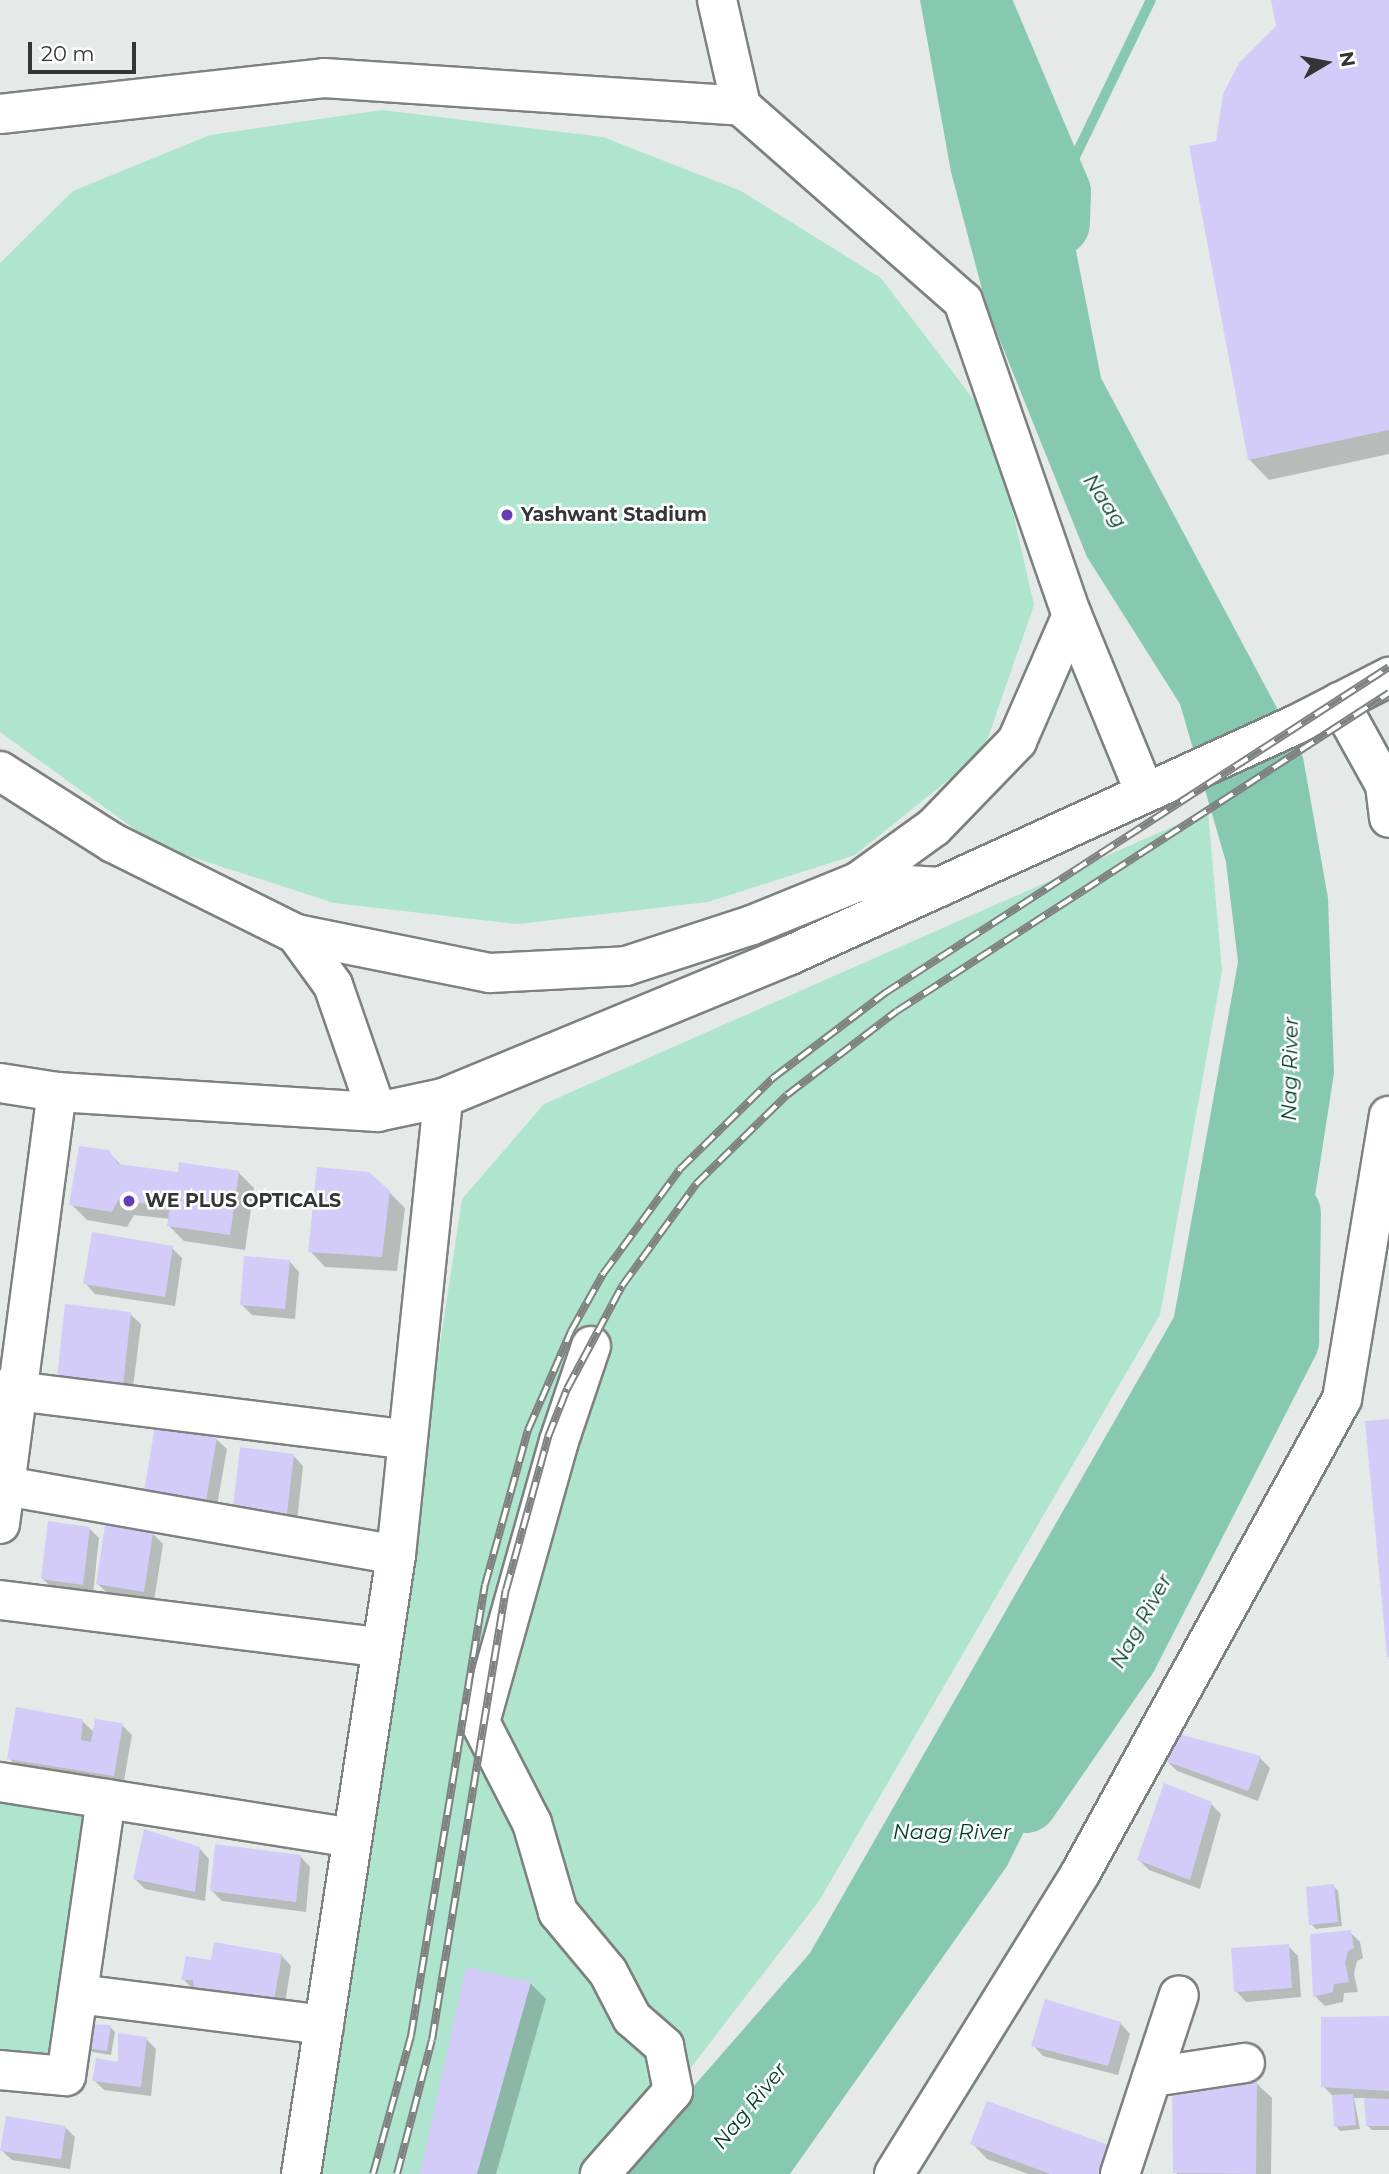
<!DOCTYPE html>
<style>
body{margin:0}
#map{position:relative;width:1389px;height:2174px;overflow:hidden;background:#e5eae8;font-family:Montserrat,sans-serif}
div>[style]{position:absolute}
[style*='--x']{left:calc(var(--x)*1px);top:calc(var(--y)*1px);width:calc(var(--w)*1px);rotate:calc(var(--a)*1deg)}
.green>*{inset:0;background:#afe4cf}
.water>*{inset:0;background:#87c9b0}
.shadow>*{inset:0;background:#0003}
.stream>*{height:10px;margin:-5px;padding:0 5px;transform-origin:5px;border-radius:5px;background:#87c9b0}
.river>*{height:65px;margin:-32.5px;padding:0 32.5px;transform-origin:32.5px;border-radius:32.5px;background:#87c9b0}
.building>*{inset:0;background:#d4ccf8}
.roads{filter:drop-shadow(2px 0 #7d817f) drop-shadow(-2px 0 #7d817f) drop-shadow(0 2px #7d817f) drop-shadow(0 -2px #7d817f)}
.street>*{height:38px;margin:-19px;padding:0 19px;transform-origin:19px;border-radius:19px;background:#fff}
.secondary>*{height:38px;margin:-19px;padding:0 19px;transform-origin:19px;border-radius:19px;background:#fff}
.rail>*{height:8px;margin-top:-4px;transform-origin:0;background:repeating-linear-gradient(90deg,#fff 0 16px,#7f8281 0 32px);box-sizing:border-box;border-block:2px solid #7f8281}
.dots>*{width:19px;height:19px;translate:-50% -50%;box-sizing:border-box;border:4px solid #fff;border-radius:50%}
span{translate:-50% -50%;white-space:nowrap;text-align:center;line-height:1.15;-webkit-text-stroke:5px #fff;paint-order:stroke}
.poi-label{font-size:19px;color:#343535;font-weight:700}
.left{translate:0 -50%;text-align:left}
.water-label{font-size:21px;color:#003c2c;font-style:italic}
.north{position:absolute;left:1291px;top:28px;width:70px;height:70px;-webkit-text-stroke:5px #fff;paint-order:stroke;rotate:80deg;font-size:19px;font-weight:700;line-height:28px;text-align:center;color:#343535}
.north::after{content:'';display:block;margin:auto;width:24px;height:32px;background:#343535;clip-path:polygon(50% 0,100% 100%,50% 72%,0 100%)}
.scale{position:absolute;left:28px;top:42px;width:108px;height:32px;box-sizing:border-box;border:4px solid #343535;border-top:0;padding-left:9px;font-size:21px;line-height:24px;white-space:nowrap;color:#343535;-webkit-text-stroke:5px #fff;paint-order:stroke}
</style>
<div id="map">
<div class="green">
<i style="clip-path:polygon(382px 110px,603px 137px,741px 191px,881px 278px,993px 425px,1034px 605px,983px 752px,855px 855px,708px 902px,517px 924px,334px 903px,158px 846px,0 732px,0 263px,73px 191px,210px 135px)"></i>
<i style="clip-path:polygon(1208px 811px,1222px 971px,1160px 1315px,819px 1901px,673px 2091px,600px 2174px,315px 2174px,462px 1199px,544px 1104px)"></i>
<i style="clip-path:polygon(0 1801px,84px 1810px,48px 2058px,0 2054px)"></i>
</div>
<div class="water">
<i style="clip-path:polygon(920px 0,982px 0,1000px 65px,1067px 205px,1101px 378px,1303px 757px,1328px 898px,1334px 1073px,1304px 1267px,1007px 1866px,790px 2174px,617px 2174px,810px 1953px,1174px 1317px,1238px 962px,1226px 862px,1180px 704px,1087px 557px,987px 308px,951px 172px)"></i>
</div>
<div class="shadow">
<i style="clip-path:polygon(1273px 0,1389px 0,1389px 454px,1269px 480px,1249px 459px,1217px 142px,1277px 26px)"></i>
<i style="clip-path:polygon(108px 1152px,122px 1166px,179px 1174px,238px 1172px,254px 1188px,245px 1250px,184px 1241px,169px 1226px,170px 1219px,134px 1215px,127px 1227px,87px 1220px,71px 1204px)"></i>
<i style="clip-path:polygon(389px 1192px,405px 1208px,397px 1271px,325px 1267px,310px 1251px)"></i>
<i style="clip-path:polygon(172px 1248px,182px 1258px,175px 1306px,95px 1294px,85px 1283px)"></i>
<i style="clip-path:polygon(289px 1261px,299px 1272px,295px 1319px,252px 1315px,242px 1305px)"></i>
<i style="clip-path:polygon(130px 1314px,141px 1324px,132px 1395px,69px 1388px)"></i>
<i style="clip-path:polygon(216px 1439px,227px 1449px,216px 1511px,156px 1500px,145px 1490px)"></i>
<i style="clip-path:polygon(293px 1455px,303px 1466px,296px 1531px,244px 1525px)"></i>
<i style="clip-path:polygon(89px 1528px,99px 1538px,93px 1594px,53px 1589px,43px 1579px)"></i>
<i style="clip-path:polygon(153px 1534px,163px 1544px,154px 1601px,108px 1594px,98px 1584px)"></i>
<i style="clip-path:polygon(82px 1721px,95px 1733px,122px 1725px,132px 1735px,123px 1786px,19px 1769px,9px 1758px)"></i>
<i style="clip-path:polygon(1260px 1758px,1270px 1768px,1258px 1801px,1177px 1771px,1167px 1761px)"></i>
<i style="clip-path:polygon(1211px 1804px,1221px 1814px,1200px 1889px,1149px 1870px,1139px 1860px)"></i>
<i style="clip-path:polygon(199px 1848px,209px 1859px,205px 1901px,145px 1889px,135px 1879px)"></i>
<i style="clip-path:polygon(300px 1856px,310px 1867px,306px 1912px,222px 1901px,212px 1891px)"></i>
<i style="clip-path:polygon(1333px 1886px,1338px 1891px,1342px 1926px,1316px 1929px,1311px 1924px)"></i>
<i style="clip-path:polygon(1350px 1932px,1360px 1942px,1363px 1958px,1357px 1961px,1354px 1974px,1358px 1992px,1344px 1993px,1343px 2002px,1325px 2006px,1315px 1996px)"></i>
<i style="clip-path:polygon(1288px 1946px,1298px 1956px,1301px 1997px,1246px 2002px,1236px 1991px)"></i>
<i style="clip-path:polygon(281px 1955px,291px 1966px,283px 2015px,193px 1989px,183px 1979px,213px 1962px)"></i>
<i style="clip-path:polygon(530px 1983px,546px 1999px,496px 2174px,421px 2174px)"></i>
<i style="clip-path:polygon(1389px 2018px,1389px 2130px,1372px 2130px,1367px 2125px,1366px 2098px,1354px 2098px,1360px 2129px,1340px 2131px,1336px 2126px,1334px 2097px,1323px 2086px)"></i>
<i style="clip-path:polygon(1120px 2023px,1130px 2034px,1118px 2075px,1043px 2056px,1033px 2045px)"></i>
<i style="clip-path:polygon(110px 2027px,115px 2032px,111px 2055px,92px 2052px,88px 2048px)"></i>
<i style="clip-path:polygon(146px 2039px,156px 2049px,151px 2096px,104px 2090px,94px 2080px)"></i>
<i style="clip-path:polygon(1256px 2083px,1272px 2098px,1271px 2174px,1176px 2174px)"></i>
<i style="clip-path:polygon(65px 2127px,75px 2137px,70px 2169px,12px 2160px,1px 2150px)"></i>
<i style="clip-path:polygon(972px 2143px,1108px 2146px,1123px 2162px,1120px 2174px,1028px 2174px,987px 2159px)"></i>
</div>
<div class="stream">
<i style="--x:1058;--y:192;--w:213;--a:-64.2"></i>
</div>
<div class="river">
<i style="--x:977;--y:0;--w:208;--a:67.1"></i>
<i style="--x:1058;--y:192;--w:31;--a:92"></i>
<i style="--x:1025;--y:1800;--w:176;--a:-55.4"></i>
<i style="--x:1125;--y:1655;--w:354;--a:-62.9"></i>
<i style="--x:1286;--y:1340;--w:127;--a:-89.1"></i>
</div>
<div class="building">
<i style="clip-path:polygon(1271px 0,1389px 0,1389px 430px,1248px 460px,1189px 146px,1216px 141px,1223px 94px,1239px 63px,1276px 26px)"></i>
<i style="clip-path:polygon(79px 1146px,109px 1150px,118px 1164px,178px 1172px,179px 1162px,239px 1171px,230px 1235px,167px 1226px,170px 1207px,118px 1200px,112px 1212px,69px 1205px)"></i>
<i style="clip-path:polygon(317px 1167px,369px 1172px,390px 1191px,382px 1257px,308px 1252px)"></i>
<i style="clip-path:polygon(92px 1232px,173px 1246px,165px 1297px,83px 1284px)"></i>
<i style="clip-path:polygon(244px 1256px,290px 1260px,285px 1309px,240px 1305px)"></i>
<i style="clip-path:polygon(65px 1304px,131px 1312px,123px 1386px,57px 1378px)"></i>
<i style="clip-path:polygon(1389px 1419px,1389px 1657px,1387px 1657px,1365px 1421px)"></i>
<i style="clip-path:polygon(155px 1426px,217px 1437px,206px 1501px,144px 1491px)"></i>
<i style="clip-path:polygon(240px 1447px,294px 1454px,286px 1522px,232px 1515px)"></i>
<i style="clip-path:polygon(48px 1521px,90px 1527px,83px 1585px,41px 1579px)"></i>
<i style="clip-path:polygon(105px 1525px,153px 1533px,144px 1592px,96px 1584px)"></i>
<i style="clip-path:polygon(16px 1707px,83px 1719px,81px 1740px,91px 1742px,95px 1719px,123px 1723px,114px 1776px,7px 1759px)"></i>
<i style="clip-path:polygon(1179px 1734px,1261px 1756px,1248px 1791px,1165px 1761px)"></i>
<i style="clip-path:polygon(1164px 1783px,1212px 1802px,1190px 1880px,1137px 1860px)"></i>
<i style="clip-path:polygon(144px 1829px,200px 1847px,195px 1892px,133px 1879px)"></i>
<i style="clip-path:polygon(215px 1844px,301px 1855px,296px 1902px,210px 1891px)"></i>
<i style="clip-path:polygon(1334px 1884px,1338px 1922px,1309px 1925px,1306px 1887px)"></i>
<i style="clip-path:polygon(1351px 1930px,1354px 1948px,1348px 1951px,1345px 1963px,1349px 1982px,1334px 1984px,1333px 1992px,1313px 1997px,1310px 1934px)"></i>
<i style="clip-path:polygon(214px 1942px,282px 1954px,273px 2006px,195px 1993px,193px 1980px,181px 1980px,186px 1956px,211px 1960px)"></i>
<i style="clip-path:polygon(1289px 1944px,1292px 1988px,1234px 1992px,1231px 1948px)"></i>
<i style="clip-path:polygon(466px 1967px,531px 1982px,477px 2174px,420px 2174px)"></i>
<i style="clip-path:polygon(1045px 1999px,1121px 2022px,1108px 2066px,1031px 2046px)"></i>
<i style="clip-path:polygon(1389px 2016px,1389px 2091px,1321px 2087px,1321px 2017px)"></i>
<i style="clip-path:polygon(90px 2024px,111px 2025px,107px 2051px,86px 2048px)"></i>
<i style="clip-path:polygon(118px 2033px,147px 2037px,141px 2087px,92px 2081px,96px 2058px,118px 2062px)"></i>
<i style="clip-path:polygon(1172px 2080px,1257px 2081px,1256px 2174px,1173px 2173px)"></i>
<i style="clip-path:polygon(1353px 2094px,1356px 2125px,1334px 2127px,1332px 2095px)"></i>
<i style="clip-path:polygon(1364px 2098px,1389px 2099px,1389px 2126px,1366px 2126px)"></i>
<i style="clip-path:polygon(987px 2101px,1108px 2145px,1101px 2174px,1050px 2174px,970px 2144px)"></i>
<i style="clip-path:polygon(6px 2116px,66px 2126px,61px 2159px,0 2151px)"></i>
</div>
<div class="roads">
<div class="street">
<i style="--x:717;--y:0;--w:109;--a:77.2"></i>
<i style="--x:0;--y:114;--w:326;--a:-6.3"></i>
<i style="--x:324;--y:78;--w:418;--a:3.8"></i>
<i style="--x:741;--y:106;--w:295;--a:41.3"></i>
<i style="--x:963;--y:301;--w:332;--a:70.9"></i>
<i style="--x:1072;--y:615;--w:192;--a:67.7"></i>
<i style="--x:1339;--y:702;--w:95;--a:61"></i>
<i style="--x:1385;--y:785;--w:33;--a:83"></i>
<i style="--x:0;--y:771;--w:134;--a:32.5"></i>
<i style="--x:113;--y:843;--w:204;--a:26.4"></i>
<i style="--x:296;--y:934;--w:63;--a:54"></i>
<i style="--x:333;--y:985;--w:134;--a:70.9"></i>
<i style="--x:940;--y:887;--w:82;--a:-176.5"></i>
<i style="--x:858;--y:882;--w:94;--a:-35.9"></i>
<i style="--x:934;--y:827;--w:120;--a:-46"></i>
<i style="--x:1017;--y:741;--w:137;--a:-66.4"></i>
<i style="--x:296;--y:934;--w:198;--a:11.4"></i>
<i style="--x:490;--y:973;--w:136;--a:-2.9"></i>
<i style="--x:626;--y:966;--w:133;--a:-18"></i>
<i style="--x:752;--y:925;--w:114;--a:-22.1"></i>
<i style="--x:591;--y:1346;--w:100;--a:108.6"></i>
<i style="--x:559;--y:1441;--w:292;--a:105.7"></i>
<i style="--x:480;--y:1722;--w:114;--a:62.8"></i>
<i style="--x:532;--y:1823;--w:93;--a:73.7"></i>
<i style="--x:558;--y:1912;--w:78;--a:50.2"></i>
<i style="--x:608;--y:1972;--w:52;--a:62.4"></i>
<i style="--x:632;--y:2018;--w:43;--a:41.2"></i>
<i style="--x:664;--y:2046;--w:46;--a:78.7"></i>
<i style="--x:673;--y:2091;--w:111;--a:131.3"></i>
<i style="--x:0;--y:1389;--w:410;--a:7.1"></i>
<i style="--x:0;--y:1485;--w:402;--a:10"></i>
<i style="--x:0;--y:1524;--w:436;--a:-82.5"></i>
<i style="--x:0;--y:1600;--w:383;--a:7.1"></i>
<i style="--x:0;--y:1782;--w:356;--a:9"></i>
<i style="--x:78;--y:1994;--w:248;--a:7.2"></i>
<i style="--x:0;--y:2070;--w:66;--a:5.2"></i>
<i style="--x:66;--y:2076;--w:280;--a:-81.8"></i>
<i style="--x:1152;--y:2077;--w:94;--a:-8.6"></i>
<i style="--x:301;--y:2174;--w:626;--a:-81.27"></i>
<i style="--x:396;--y:1555;--w:459;--a:-84.1"></i>
<i style="--x:894;--y:2174;--w:355;--a:-58.2"></i>
<i style="--x:1081;--y:1872;--w:540;--a:-61.11"></i>
<i style="--x:1342;--y:1399;--w:287;--a:-80.6"></i>
<i style="--x:1120;--y:2174;--w:188;--a:-71.8"></i>
</div>
<div class="secondary">
<i style="--x:0;--y:1083;--w:58;--a:9"></i>
<i style="--x:57;--y:1092;--w:321;--a:3.6"></i>
<i style="--x:377;--y:1112;--w:67;--a:-12"></i>
<i style="--x:443;--y:1098;--w:373;--a:-22.4"></i>
<i style="--x:788;--y:956;--w:557;--a:-24.5"></i>
<i style="--x:1295;--y:725;--w:106;--a:-27.1"></i>
</div>
</div>
<div class="rail">
<i style="--x:373;--y:2174;--w:143;--a:-74.6"></i>
<i style="--x:411;--y:2036;--w:457;--a:-80.7"></i>
<i style="--x:485;--y:1585;--w:161;--a:-74.5"></i>
<i style="--x:528;--y:1430;--w:108;--a:-66.5"></i>
<i style="--x:571;--y:1331;--w:65;--a:-60.7"></i>
<i style="--x:603;--y:1274;--w:130;--a:-53.7"></i>
<i style="--x:680;--y:1169;--w:130;--a:-44.4"></i>
<i style="--x:773;--y:1078;--w:141;--a:-37.2"></i>
<i style="--x:885;--y:993;--w:600;--a:-32.9"></i>
<i style="--x:397;--y:2174;--w:138;--a:-75.4"></i>
<i style="--x:432;--y:2040;--w:456;--a:-80.7"></i>
<i style="--x:506;--y:1590;--w:159;--a:-74.6"></i>
<i style="--x:548;--y:1437;--w:52;--a:-68.4"></i>
<i style="--x:567;--y:1389;--w:117;--a:-61.9"></i>
<i style="--x:622;--y:1286;--w:126;--a:-54"></i>
<i style="--x:696;--y:1184;--w:127;--a:-44.4"></i>
<i style="--x:787;--y:1095;--w:138;--a:-37.4"></i>
<i style="--x:897;--y:1011;--w:586;--a:-32.88"></i>
</div>
<div class="dots">
<i style="left:507px;top:515px;background:#653db5"></i>
<i style="left:129px;top:1201px;background:#653db5"></i>
</div>
<div class="poi-label">
<span class="left" style="left:521px;top:515px">Yashwant Stadium</span>
<span class="left" style="left:145px;top:1201px">WE PLUS OPTICALS</span>
</div>
<div class="water-label">
<span style="left:1105px;top:501px;rotate:56deg">Naag</span>
<span style="left:1290px;top:1069px;rotate:-89deg">Nag River</span>
<span style="left:1141px;top:1621px;rotate:-61deg">Nag River</span>
<span style="left:952px;top:1832px">Naag River</span>
<span style="left:750px;top:2106px;rotate:-51deg">Nag River</span>
</div>
<div class="north">N</div>
<div class="scale">20 m</div>
</div>
